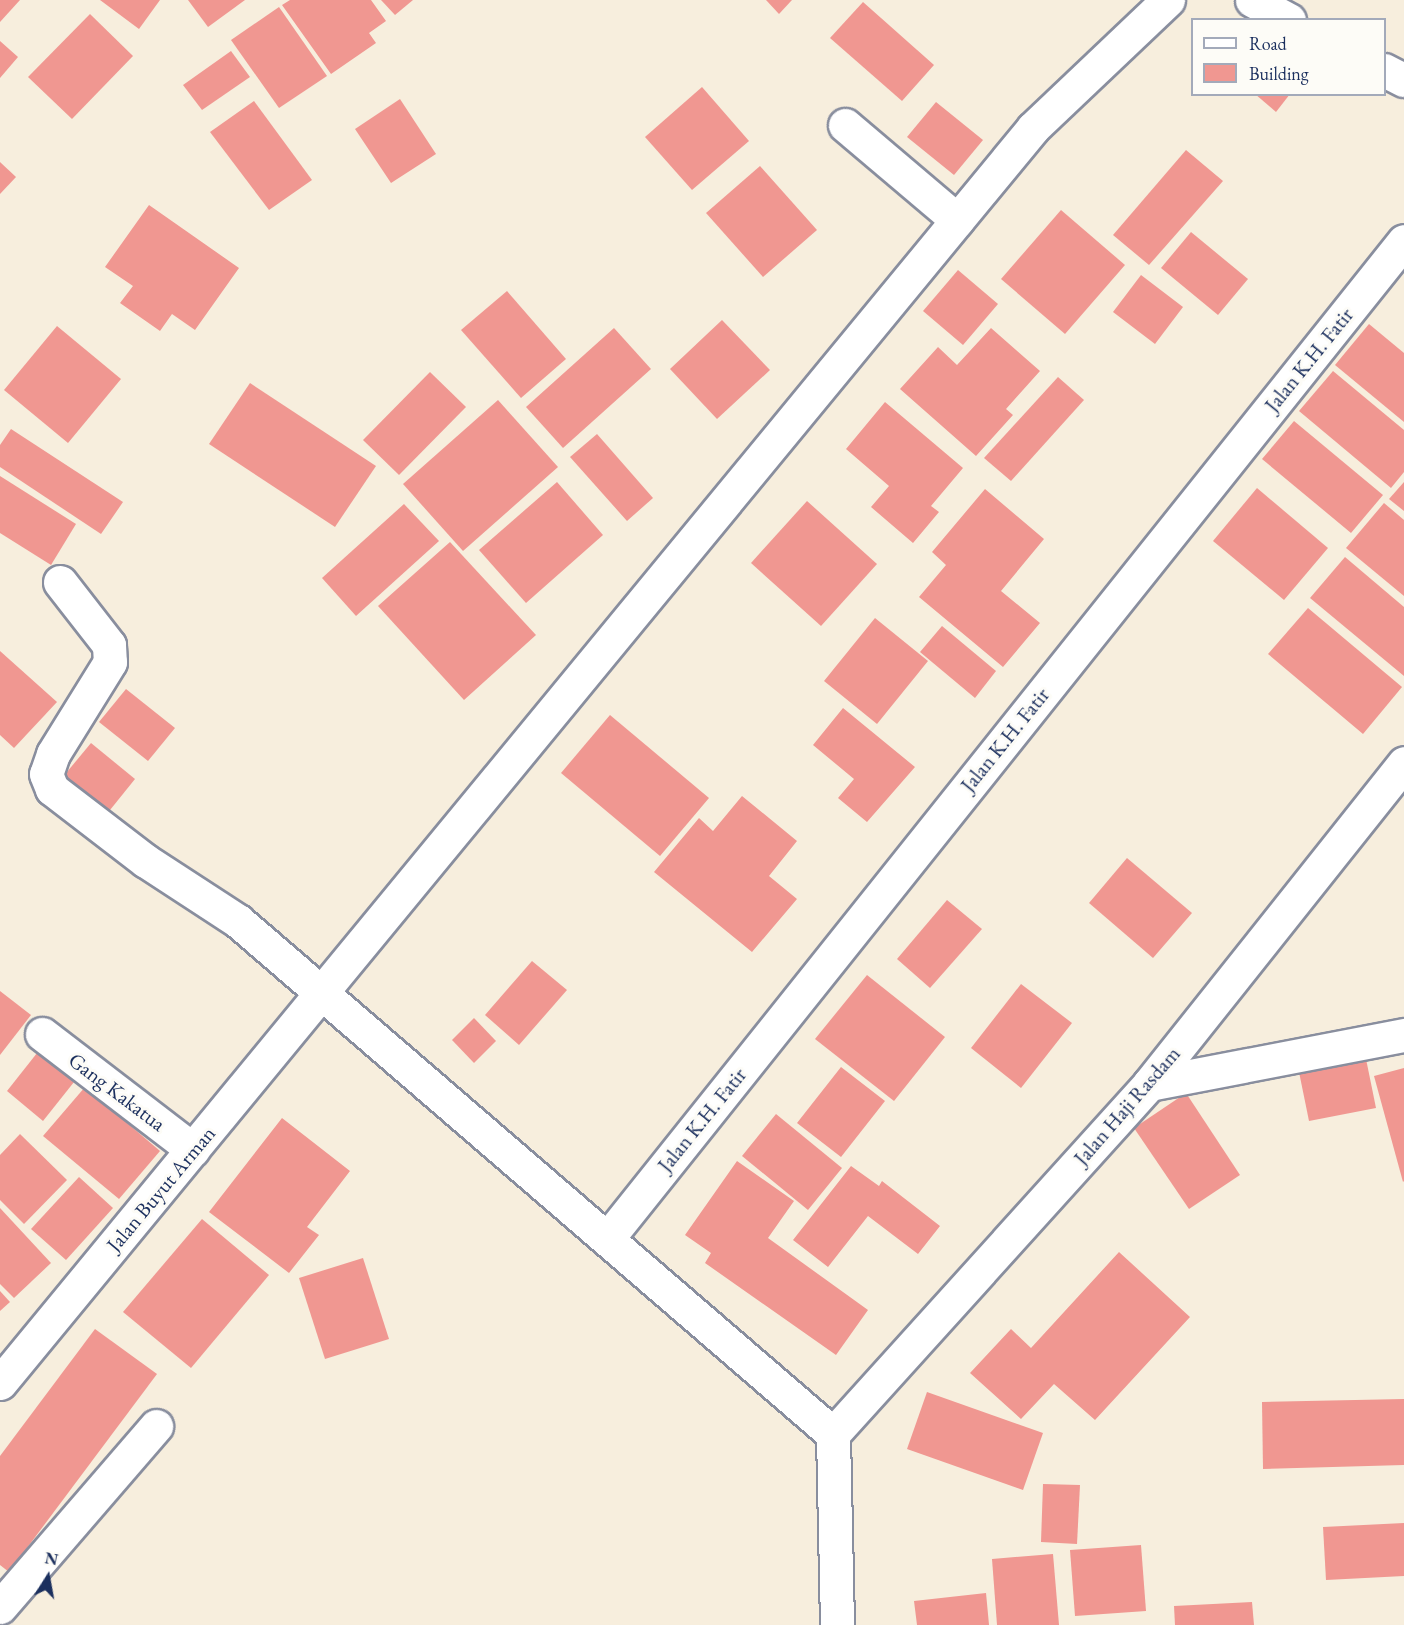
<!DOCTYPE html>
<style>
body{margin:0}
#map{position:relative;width:1404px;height:1625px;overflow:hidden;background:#f7eedd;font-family:"EB Garamond",serif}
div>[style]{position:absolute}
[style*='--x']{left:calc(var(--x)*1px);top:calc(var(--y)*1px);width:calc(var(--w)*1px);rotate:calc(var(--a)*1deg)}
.building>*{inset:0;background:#f09791}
.roads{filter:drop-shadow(2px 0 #898e9e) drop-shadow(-2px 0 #898e9e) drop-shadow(0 2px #898e9e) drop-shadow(0 -2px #898e9e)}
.minor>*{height:33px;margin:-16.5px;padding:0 16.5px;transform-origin:16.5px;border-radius:16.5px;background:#fff}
span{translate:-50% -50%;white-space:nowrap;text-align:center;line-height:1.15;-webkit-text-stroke:6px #fdfcf7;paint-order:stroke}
.street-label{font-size:21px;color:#1b2f5e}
.legend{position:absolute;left:1191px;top:18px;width:195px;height:78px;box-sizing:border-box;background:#fdfcf7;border:2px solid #a3aaba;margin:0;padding:8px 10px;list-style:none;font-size:18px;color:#1b2f5e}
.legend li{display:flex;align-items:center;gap:12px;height:30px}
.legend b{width:30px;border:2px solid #a3aaba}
.north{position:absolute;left:18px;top:1547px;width:60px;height:60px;-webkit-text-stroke:4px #fdfcf7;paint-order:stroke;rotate:11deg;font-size:16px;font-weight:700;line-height:24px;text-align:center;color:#1b2f5e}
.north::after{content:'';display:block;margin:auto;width:21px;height:27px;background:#1b2f5e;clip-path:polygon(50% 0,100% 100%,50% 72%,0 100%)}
</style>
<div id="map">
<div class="building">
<i style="clip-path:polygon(0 0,20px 0,0 22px)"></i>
<i style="clip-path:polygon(100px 0,160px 0,139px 29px)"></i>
<i style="clip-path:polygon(188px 0,245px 0,208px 27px)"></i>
<i style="clip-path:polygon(290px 0,371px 0,386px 21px,369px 33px,376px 43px,331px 74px,282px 5px)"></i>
<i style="clip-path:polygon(381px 0,413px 0,395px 15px)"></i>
<i style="clip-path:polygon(766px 0,792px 0,779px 14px)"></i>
<i style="clip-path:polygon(863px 2px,934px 65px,902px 101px,830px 38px)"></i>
<i style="clip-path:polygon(279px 7px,327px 76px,279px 108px,231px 40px)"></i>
<i style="clip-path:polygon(90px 14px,133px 56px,72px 119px,28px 77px)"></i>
<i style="clip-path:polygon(0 41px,18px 57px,0 78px)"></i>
<i style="clip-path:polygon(231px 51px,250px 77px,202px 110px,183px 85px)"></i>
<i style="clip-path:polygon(702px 87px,749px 141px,692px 190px,645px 137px)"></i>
<i style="clip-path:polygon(1255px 94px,1290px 94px,1276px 112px)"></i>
<i style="clip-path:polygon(400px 99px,436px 154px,391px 183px,355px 129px)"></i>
<i style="clip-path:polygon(254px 101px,312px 180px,269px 210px,210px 132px)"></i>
<i style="clip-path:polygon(936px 102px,983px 140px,954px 175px,907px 137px)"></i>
<i style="clip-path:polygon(1186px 150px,1223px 181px,1149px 265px,1113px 235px)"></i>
<i style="clip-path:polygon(0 162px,16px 177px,0 194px)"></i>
<i style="clip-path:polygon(760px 166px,817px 230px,763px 277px,706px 213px)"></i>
<i style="clip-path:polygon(149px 205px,239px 268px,195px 330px,172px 314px,160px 331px,120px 303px,133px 286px,105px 267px)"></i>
<i style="clip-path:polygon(1061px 210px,1125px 265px,1065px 334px,1001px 279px)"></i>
<i style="clip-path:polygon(1191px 232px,1248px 279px,1218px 315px,1161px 268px)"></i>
<i style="clip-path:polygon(958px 270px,998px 304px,963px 345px,923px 311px)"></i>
<i style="clip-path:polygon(1141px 275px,1183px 307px,1155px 344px,1113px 312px)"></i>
<i style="clip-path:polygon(507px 291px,566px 359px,521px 398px,461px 330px)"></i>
<i style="clip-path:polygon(722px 320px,770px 370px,717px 419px,670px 369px)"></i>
<i style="clip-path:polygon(1369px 324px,1404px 353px,1404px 422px,1335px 365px)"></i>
<i style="clip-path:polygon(57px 326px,121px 379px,68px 443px,4px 390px)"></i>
<i style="clip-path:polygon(614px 328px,651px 369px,563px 448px,526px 407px)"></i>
<i style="clip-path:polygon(991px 328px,1040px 371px,1006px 409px,1013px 415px,976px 456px,900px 389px,938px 347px,957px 365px)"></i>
<i style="clip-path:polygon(1333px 371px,1404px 430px,1404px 472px,1391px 488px,1299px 411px)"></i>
<i style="clip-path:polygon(430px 372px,466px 407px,399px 475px,363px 440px)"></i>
<i style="clip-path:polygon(1058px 377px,1084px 400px,1011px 481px,984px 458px)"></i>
<i style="clip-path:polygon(250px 383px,376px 466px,335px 527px,209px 444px)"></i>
<i style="clip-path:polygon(498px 400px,558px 467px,463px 551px,403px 484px)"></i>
<i style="clip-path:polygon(885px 402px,963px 468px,931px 506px,939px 512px,913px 543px,871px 507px,889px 486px,846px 449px)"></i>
<i style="clip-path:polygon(1294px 421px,1383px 495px,1351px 533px,1262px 459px)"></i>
<i style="clip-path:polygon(11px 429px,123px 502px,101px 534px,0 467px,0 445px)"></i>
<i style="clip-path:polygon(597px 434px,653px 498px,627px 521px,570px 457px)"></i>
<i style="clip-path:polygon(0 476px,76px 524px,51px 565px,0 533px)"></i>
<i style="clip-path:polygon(557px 482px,603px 535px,526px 603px,479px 550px)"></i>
<i style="clip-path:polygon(1404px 482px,1404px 511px,1389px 499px)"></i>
<i style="clip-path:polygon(1257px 488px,1328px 548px,1284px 600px,1213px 541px)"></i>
<i style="clip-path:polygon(985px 489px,1044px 539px,1001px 591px,1040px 623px,1003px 667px,919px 597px,946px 565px,932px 552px)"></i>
<i style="clip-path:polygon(807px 501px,877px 564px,821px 626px,751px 563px)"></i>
<i style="clip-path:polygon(1384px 503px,1404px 520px,1404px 596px,1346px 548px)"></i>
<i style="clip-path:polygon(404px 504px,439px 541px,356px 616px,322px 578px)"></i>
<i style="clip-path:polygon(450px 542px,536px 635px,464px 700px,378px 606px)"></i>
<i style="clip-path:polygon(1345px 557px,1404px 607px,1404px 676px,1310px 598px)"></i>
<i style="clip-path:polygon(1308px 608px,1402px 687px,1363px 734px,1268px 654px)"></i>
<i style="clip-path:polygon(875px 618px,928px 661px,877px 724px,824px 681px)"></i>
<i style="clip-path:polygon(942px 626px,996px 671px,975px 698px,920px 652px)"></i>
<i style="clip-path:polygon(0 651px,57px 702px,14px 748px,0 735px)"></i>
<i style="clip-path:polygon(126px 689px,175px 728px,148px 761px,99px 722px)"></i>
<i style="clip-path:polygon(843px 708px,915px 767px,867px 822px,838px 798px,854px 779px,813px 745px)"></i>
<i style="clip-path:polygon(610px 715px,709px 798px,660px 856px,561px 773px)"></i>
<i style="clip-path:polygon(91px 743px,135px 779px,106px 815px,62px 778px)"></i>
<i style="clip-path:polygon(742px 796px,797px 841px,769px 876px,797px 899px,752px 952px,654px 872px,699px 818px,713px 831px)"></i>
<i style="clip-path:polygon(1127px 858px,1192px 913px,1153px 958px,1089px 903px)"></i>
<i style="clip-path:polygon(947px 900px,982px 929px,930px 988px,897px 959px)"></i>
<i style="clip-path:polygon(532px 961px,567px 990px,519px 1045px,485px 1015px)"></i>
<i style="clip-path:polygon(867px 975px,945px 1037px,894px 1101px,815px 1039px)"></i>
<i style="clip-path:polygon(1021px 984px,1072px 1023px,1021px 1088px,971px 1048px)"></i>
<i style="clip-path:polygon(0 991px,31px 1015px,0 1055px)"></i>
<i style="clip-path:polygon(474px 1018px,496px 1041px,474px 1063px,452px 1040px)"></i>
<i style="clip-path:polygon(41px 1048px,78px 1077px,43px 1121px,7px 1091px)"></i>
<i style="clip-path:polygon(1365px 1054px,1376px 1108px,1309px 1121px,1298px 1067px)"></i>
<i style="clip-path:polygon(841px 1067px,885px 1101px,841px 1157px,797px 1123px)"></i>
<i style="clip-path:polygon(1404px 1068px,1404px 1181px,1403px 1182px,1374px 1076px)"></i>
<i style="clip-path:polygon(85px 1087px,160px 1151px,119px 1199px,43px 1136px)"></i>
<i style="clip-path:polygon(1186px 1093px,1240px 1175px,1189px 1209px,1134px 1128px)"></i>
<i style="clip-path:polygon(776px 1114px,842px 1168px,808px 1210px,742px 1156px)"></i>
<i style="clip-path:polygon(282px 1118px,350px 1171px,307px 1227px,319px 1235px,289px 1273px,209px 1212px)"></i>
<i style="clip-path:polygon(20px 1134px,67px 1180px,24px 1224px,0 1200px,0 1155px)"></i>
<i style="clip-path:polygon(737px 1161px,794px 1201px,768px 1238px,868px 1310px,836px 1355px,705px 1263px,711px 1253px,685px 1235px)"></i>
<i style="clip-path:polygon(851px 1166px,879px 1186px,882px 1181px,940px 1226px,918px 1254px,868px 1216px,828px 1267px,793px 1240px)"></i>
<i style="clip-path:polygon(79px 1177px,113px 1208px,66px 1260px,31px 1229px)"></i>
<i style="clip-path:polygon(0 1208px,51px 1263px,14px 1298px,0 1284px)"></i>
<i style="clip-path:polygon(202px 1219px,269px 1275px,191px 1368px,123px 1312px)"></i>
<i style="clip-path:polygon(1119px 1252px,1190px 1317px,1095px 1420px,1054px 1384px,1021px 1419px,970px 1373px,1011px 1329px,1031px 1348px)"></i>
<i style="clip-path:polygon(363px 1258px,389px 1339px,325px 1359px,299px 1278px)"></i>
<i style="clip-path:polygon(0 1291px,10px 1302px,0 1311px)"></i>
<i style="clip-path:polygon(95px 1329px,157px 1374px,9px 1572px,0 1565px,0 1456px)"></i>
<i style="clip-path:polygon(927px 1392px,1043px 1433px,1023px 1490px,907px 1449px)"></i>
<i style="clip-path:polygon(1404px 1399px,1404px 1465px,1263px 1469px,1262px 1402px)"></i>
<i style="clip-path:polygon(1043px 1484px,1080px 1485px,1077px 1544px,1041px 1542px)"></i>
<i style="clip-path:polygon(1404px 1523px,1404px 1576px,1326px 1580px,1323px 1527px)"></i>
<i style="clip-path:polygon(1141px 1545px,1146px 1611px,1075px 1616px,1070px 1550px)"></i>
<i style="clip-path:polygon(1053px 1554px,1059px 1625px,997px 1625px,992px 1559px)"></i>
<i style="clip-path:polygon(986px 1593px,989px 1625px,917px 1625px,914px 1601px)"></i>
<i style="clip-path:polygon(1252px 1602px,1254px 1625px,1175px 1625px,1174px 1606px)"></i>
</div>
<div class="roads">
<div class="minor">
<i style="--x:1252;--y:0;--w:42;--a:28.4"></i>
<i style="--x:1384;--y:70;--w:22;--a:27"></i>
<i style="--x:845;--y:125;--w:147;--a:40.3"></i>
<i style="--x:60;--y:582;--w:80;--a:52.1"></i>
<i style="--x:109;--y:645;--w:17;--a:87"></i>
<i style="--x:110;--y:662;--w:108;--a:121.8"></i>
<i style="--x:53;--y:754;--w:21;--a:109"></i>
<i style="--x:46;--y:774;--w:16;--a:68"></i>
<i style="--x:52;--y:789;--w:118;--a:37.5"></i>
<i style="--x:146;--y:861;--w:110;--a:33.1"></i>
<i style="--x:238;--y:921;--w:786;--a:40.77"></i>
<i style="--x:42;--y:1034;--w:190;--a:37.5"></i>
<i style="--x:1149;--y:1084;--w:260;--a:-10.9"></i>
<i style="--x:607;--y:1239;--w:1277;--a:-51.39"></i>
<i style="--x:0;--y:1383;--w:1625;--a:-50.54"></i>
<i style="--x:1033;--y:128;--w:186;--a:-43.5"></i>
<i style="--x:833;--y:1434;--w:472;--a:-47.9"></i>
<i style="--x:1149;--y:1084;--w:410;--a:-51.5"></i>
<i style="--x:833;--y:1434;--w:191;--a:88.8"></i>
<i style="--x:0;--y:1607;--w:239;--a:-49.2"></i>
</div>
</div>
<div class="street-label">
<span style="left:1309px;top:360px;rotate:-51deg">Jalan K.H. Fatir</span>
<span style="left:1005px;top:740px;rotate:-51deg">Jalan K.H. Fatir</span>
<span style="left:117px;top:1092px;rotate:37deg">Gang Kakatua</span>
<span style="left:1127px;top:1106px;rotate:-49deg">Jalan Haji Rasdam</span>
<span style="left:702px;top:1120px;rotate:-51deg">Jalan K.H. Fatir</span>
<span style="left:161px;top:1189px;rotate:-50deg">Jalan Buyut Arman</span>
</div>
<ul class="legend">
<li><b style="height:8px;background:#fff"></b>Road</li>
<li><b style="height:16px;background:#f09791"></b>Building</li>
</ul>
<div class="north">N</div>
</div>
